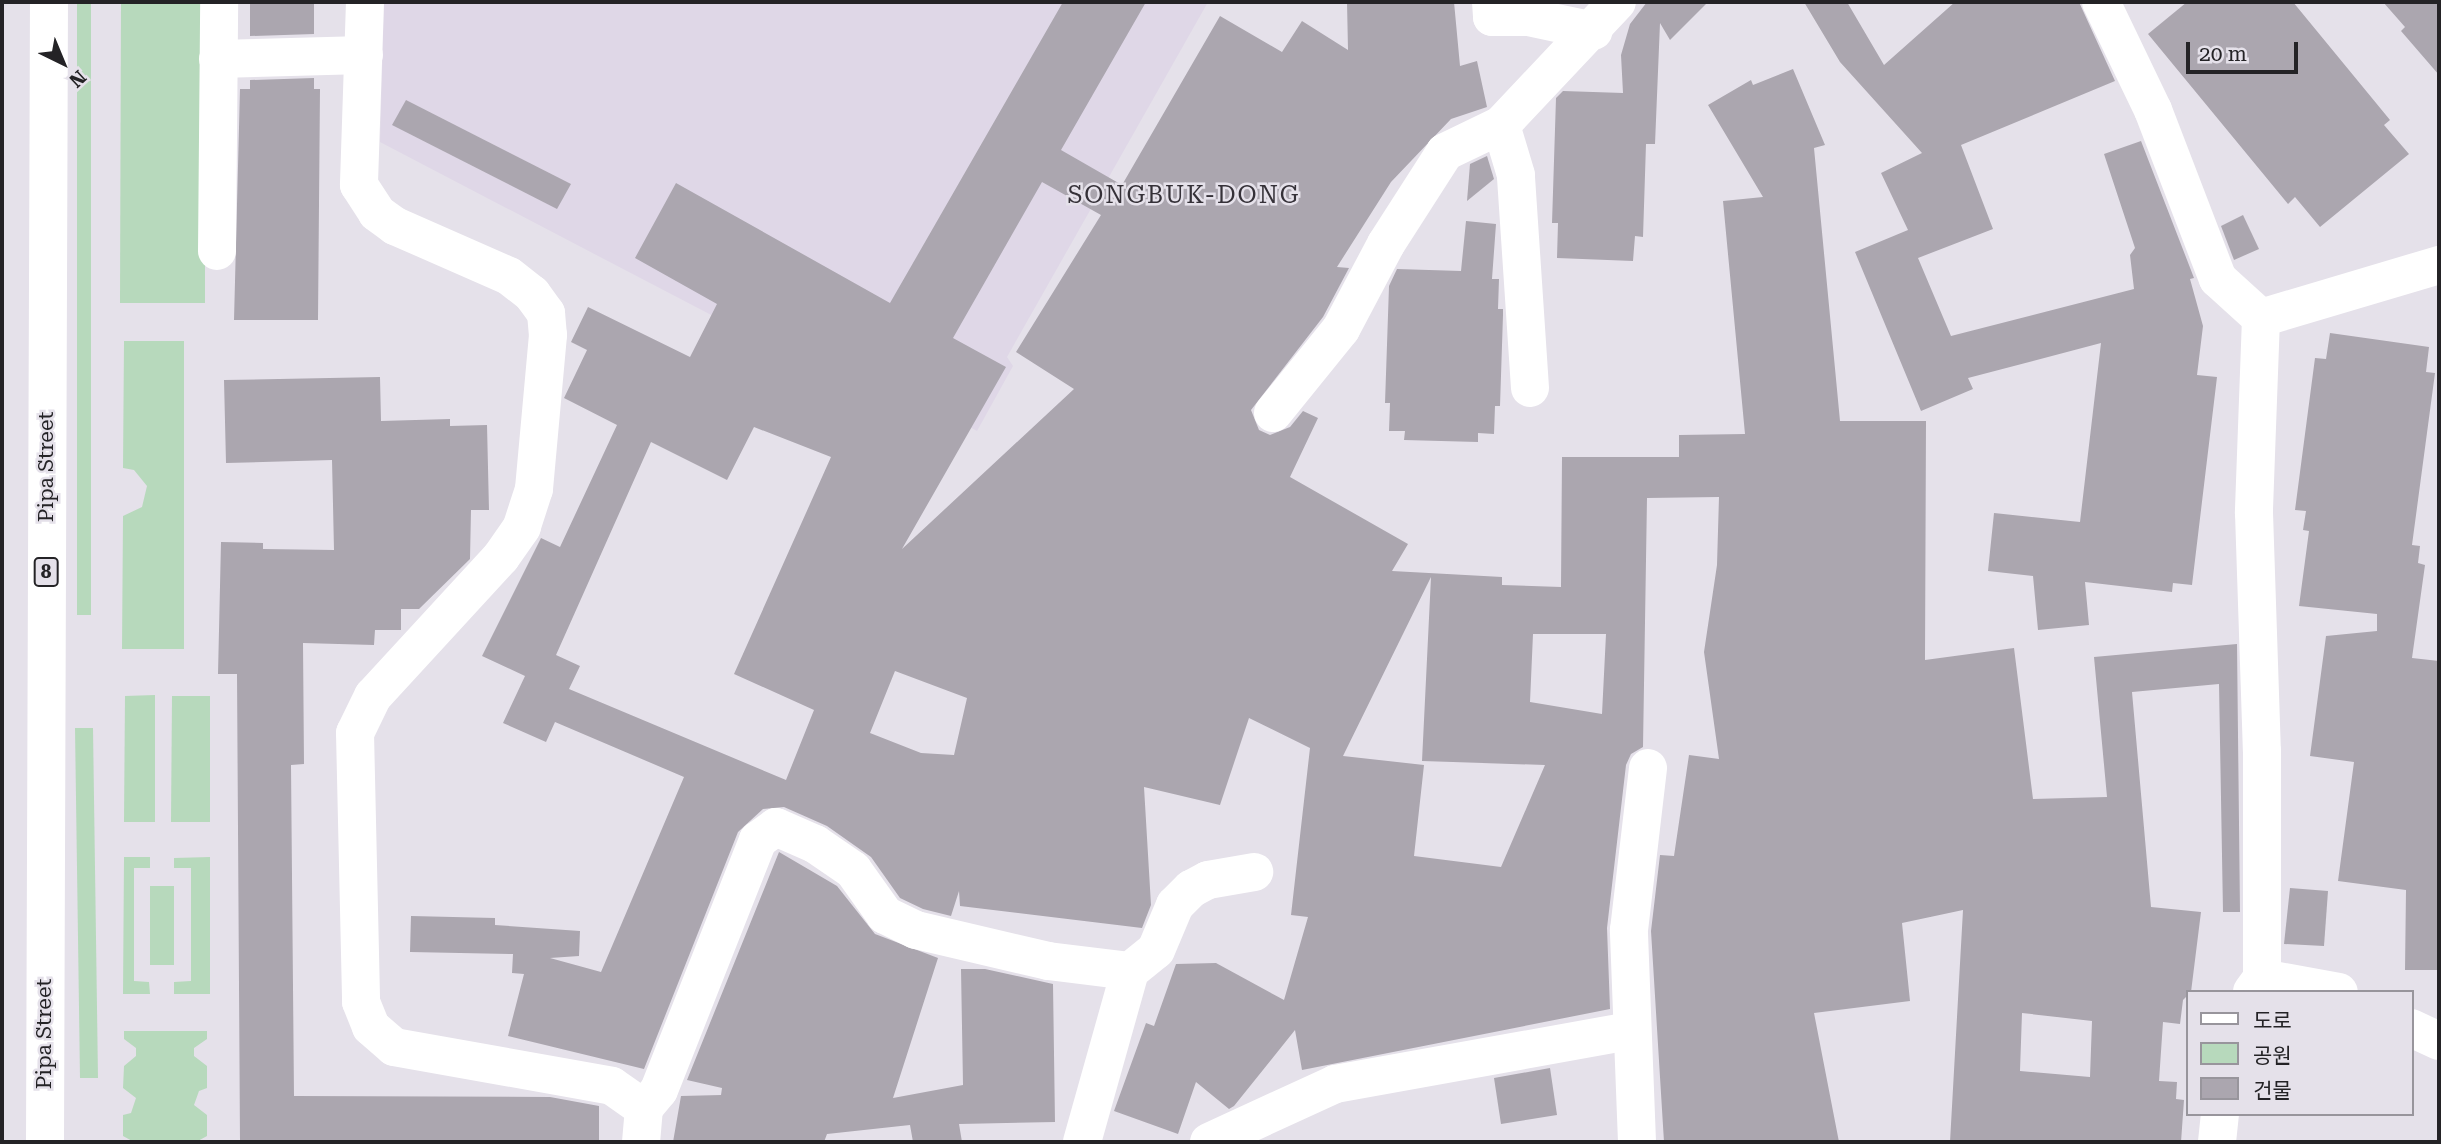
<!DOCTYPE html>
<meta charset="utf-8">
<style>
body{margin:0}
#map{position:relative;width:2441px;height:1144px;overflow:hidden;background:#e5e1ea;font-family:"Roboto Serif","Noto Sans KR",serif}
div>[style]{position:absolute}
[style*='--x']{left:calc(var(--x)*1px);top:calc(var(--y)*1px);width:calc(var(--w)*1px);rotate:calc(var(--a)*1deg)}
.built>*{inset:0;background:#dfd7e7}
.green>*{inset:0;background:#b7d9bc}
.building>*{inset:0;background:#aba6af}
.street>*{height:38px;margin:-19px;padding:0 19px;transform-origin:19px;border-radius:19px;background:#fff}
.primary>*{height:38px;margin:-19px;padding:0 19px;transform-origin:19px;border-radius:19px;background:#fff}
span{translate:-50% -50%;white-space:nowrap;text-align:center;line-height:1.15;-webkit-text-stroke:5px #e5e1ea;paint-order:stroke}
.shield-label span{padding:2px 5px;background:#e5e1ea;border:2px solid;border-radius:5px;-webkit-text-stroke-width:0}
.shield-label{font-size:19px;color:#242326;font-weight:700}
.street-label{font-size:21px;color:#242326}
.quarter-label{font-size:24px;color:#353138;letter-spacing:2px}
.frame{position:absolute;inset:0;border:4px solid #242326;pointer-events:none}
.legend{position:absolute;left:2186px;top:990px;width:228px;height:126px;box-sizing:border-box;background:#e5e1ea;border:2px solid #98959c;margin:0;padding:9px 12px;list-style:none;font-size:21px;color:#242326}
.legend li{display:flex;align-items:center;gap:14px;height:35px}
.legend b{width:35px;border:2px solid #98959c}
.north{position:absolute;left:28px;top:28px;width:70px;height:70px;-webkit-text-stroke:5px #e5e1ea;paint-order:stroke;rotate:137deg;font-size:19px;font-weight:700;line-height:28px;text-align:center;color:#242326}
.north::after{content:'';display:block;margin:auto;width:24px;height:32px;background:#242326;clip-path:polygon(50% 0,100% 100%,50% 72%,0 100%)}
.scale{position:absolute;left:2186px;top:42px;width:112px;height:32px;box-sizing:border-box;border:4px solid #242326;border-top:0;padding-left:9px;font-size:21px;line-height:24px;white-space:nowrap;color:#242326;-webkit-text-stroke:5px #e5e1ea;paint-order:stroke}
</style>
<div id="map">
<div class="built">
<i style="clip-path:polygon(384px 2px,1208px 2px,1007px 357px,1013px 366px,977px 431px,816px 341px,803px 363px,380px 142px)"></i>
</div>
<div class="green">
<i style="clip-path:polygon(77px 2px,91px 2px,91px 615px,77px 615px)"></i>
<i style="clip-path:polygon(121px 2px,205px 2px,205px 303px,120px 303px)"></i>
<i style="clip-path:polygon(124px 341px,184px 341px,184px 649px,122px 649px,123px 516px,142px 507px,147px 486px,134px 470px,123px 468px)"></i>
<i style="clip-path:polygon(155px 695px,155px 822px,124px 822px,125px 696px)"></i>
<i style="clip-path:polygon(172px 696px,210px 696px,210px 822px,171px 822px)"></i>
<i style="clip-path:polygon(75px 728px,93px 728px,98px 1078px,80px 1078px)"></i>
<i style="clip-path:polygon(124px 857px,150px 857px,150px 868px,134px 868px,134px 981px,149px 982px,150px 994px,123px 994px)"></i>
<i style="clip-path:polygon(210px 857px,210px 994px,174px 994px,174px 982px,191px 981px,191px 868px,174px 868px,174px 858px)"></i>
<i style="clip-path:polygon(150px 886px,174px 886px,174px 965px,150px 965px)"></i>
<i style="clip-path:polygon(124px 1031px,207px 1031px,207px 1039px,194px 1048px,194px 1056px,207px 1066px,207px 1088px,199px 1091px,194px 1105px,207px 1115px,207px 1136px,196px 1142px,134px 1142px,123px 1136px,123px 1115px,131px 1113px,136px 1098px,123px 1088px,124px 1066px,136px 1056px,136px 1048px,124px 1039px)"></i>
</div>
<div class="building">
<i style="clip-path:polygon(250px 2px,314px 2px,314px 34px,250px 36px)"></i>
<i style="clip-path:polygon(evenodd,1063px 2px,1146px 2px,1061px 150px,1122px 185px,1220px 16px,1282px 52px,1302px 21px,1348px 50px,1347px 2px,1454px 2px,1460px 66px,1477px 61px,1487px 107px,1451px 119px,1391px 182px,1337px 267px,1349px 268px,1323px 317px,1251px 410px,1259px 430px,1270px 435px,1290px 427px,1303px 411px,1318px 418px,1290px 477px,1408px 544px,1392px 571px,1502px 577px,1502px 585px,1561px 587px,1562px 457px,1679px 457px,1679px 435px,1745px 434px,1723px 201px,1763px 197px,1708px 105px,1751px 80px,1753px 85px,1793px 69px,1825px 145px,1814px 148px,1840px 421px,1926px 421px,1925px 660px,2014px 648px,2033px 799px,2107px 797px,2094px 657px,2237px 644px,2240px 912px,2223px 912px,2219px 684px,2132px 692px,2151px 907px,2201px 912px,2191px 992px,2183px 1000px,2180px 1024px,2163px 1022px,2159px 1081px,2177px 1082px,2176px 1099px,2184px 1100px,2181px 1142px,1950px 1142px,1963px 910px,1902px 923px,1910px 1001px,1814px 1013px,1839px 1142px,1664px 1142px,1651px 931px,1660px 855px,1674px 856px,1689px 755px,1719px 759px,1704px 652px,1717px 565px,1719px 497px,1647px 498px,1643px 747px,1631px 754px,1626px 765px,1607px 928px,1610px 1009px,1302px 1070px,1295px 1030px,1234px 1106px,1229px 1109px,1196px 1082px,1178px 1134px,1114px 1111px,1146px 1023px,1154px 1026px,1176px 964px,1216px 963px,1284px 1000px,1308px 917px,1291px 915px,1310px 748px,1249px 718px,1220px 805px,1144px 787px,1151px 905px,1142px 928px,960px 906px,959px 891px,951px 916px,923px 909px,900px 898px,871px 857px,827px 826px,784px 807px,763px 809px,738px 832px,644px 1069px,508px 1036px,524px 974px,512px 973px,513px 954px,410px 952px,411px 916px,495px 918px,495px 925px,580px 931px,579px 956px,550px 958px,601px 972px,684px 777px,555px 722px,546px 742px,503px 723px,525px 676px,482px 656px,541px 538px,560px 547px,617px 425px,564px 398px,587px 350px,571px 342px,588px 307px,690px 357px,717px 304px,635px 258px,676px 183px,890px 303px,1063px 2px,1042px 182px,1101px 215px,1016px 352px,1074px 389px,902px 549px,1006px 367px,953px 338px,1042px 182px,1063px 2px,754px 427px,831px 457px,734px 674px,814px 710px,786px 780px,569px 689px,580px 666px,556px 655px,651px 442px,727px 480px,754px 427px,1063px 2px,1431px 577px,1422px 761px,1545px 765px,1501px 867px,1414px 856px,1424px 765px,1343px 756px,1431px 577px,1063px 2px,1533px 634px,1606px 634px,1602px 714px,1530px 702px,1533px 634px,1063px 2px,895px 671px,967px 698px,954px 755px,921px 753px,870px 733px,895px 671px,1063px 2px,2022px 1013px,2092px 1021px,2090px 1077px,2020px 1071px,2022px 1013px)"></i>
<i style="clip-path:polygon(1647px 2px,1708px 2px,1670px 40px,1660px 23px,1655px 144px,1646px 144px,1643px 237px,1635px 236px,1633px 261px,1557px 258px,1558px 223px,1552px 223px,1556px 98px,1563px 91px,1623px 93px,1621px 55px,1630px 24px)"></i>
<i style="clip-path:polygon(1804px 2px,1847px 2px,1884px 65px,1955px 2px,2079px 2px,2115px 81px,1961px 145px,1993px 229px,1918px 258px,1951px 336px,2134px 289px,2130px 255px,2135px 248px,2104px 154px,2141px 141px,2194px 278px,2190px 279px,2203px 326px,2197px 375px,2217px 377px,2192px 585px,2173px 583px,2172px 592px,2085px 582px,2089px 625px,2038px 630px,2033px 576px,1988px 571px,1994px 513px,2080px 522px,2101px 343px,1968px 378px,1973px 389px,1921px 411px,1855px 252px,1908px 230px,1881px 173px,1922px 153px,1840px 62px)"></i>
<i style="clip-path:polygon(2187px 2px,2293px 2px,2390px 120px,2384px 125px,2409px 154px,2320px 227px,2295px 197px,2288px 204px,2148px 34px)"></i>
<i style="clip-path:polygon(2383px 2px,2439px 2px,2439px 75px,2401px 31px,2405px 27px)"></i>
<i style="clip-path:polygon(314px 78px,314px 89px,320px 89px,318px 320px,234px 320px,240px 89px,250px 89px,250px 80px)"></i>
<i style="clip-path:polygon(406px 100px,571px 184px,557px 209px,392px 125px)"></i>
<i style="clip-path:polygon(1487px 156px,1494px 179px,1467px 201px,1470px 164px)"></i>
<i style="clip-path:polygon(2243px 215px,2259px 249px,2234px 260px,2221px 226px)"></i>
<i style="clip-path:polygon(1466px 221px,1496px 224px,1492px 279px,1499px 279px,1498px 309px,1503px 309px,1503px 315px,1500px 406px,1495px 406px,1494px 434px,1478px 433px,1478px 442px,1404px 440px,1405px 431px,1389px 431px,1390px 403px,1385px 403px,1389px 286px,1397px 269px,1461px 271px)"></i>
<i style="clip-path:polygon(2330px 333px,2429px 347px,2426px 372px,2435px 373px,2412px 545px,2420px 546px,2418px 563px,2425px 565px,2412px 658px,2439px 661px,2439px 970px,2405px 970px,2406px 890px,2338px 881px,2354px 762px,2310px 756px,2326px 636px,2377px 631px,2377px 614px,2299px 606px,2309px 531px,2303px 530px,2306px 511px,2295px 510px,2315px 358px,2326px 359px)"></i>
<i style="clip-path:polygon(380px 377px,381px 421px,450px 419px,450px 426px,487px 425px,489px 510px,471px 510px,470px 559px,419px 609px,401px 609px,401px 630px,375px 630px,374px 645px,303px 643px,304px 764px,291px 765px,294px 1096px,550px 1097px,599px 1106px,599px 1142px,240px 1142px,237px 674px,218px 674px,221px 542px,263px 543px,263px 549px,334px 550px,332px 460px,226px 463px,224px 380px)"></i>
<i style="clip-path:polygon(779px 852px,837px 886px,875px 934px,938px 958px,893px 1098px,963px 1085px,961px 969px,985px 969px,1053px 984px,1055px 1122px,959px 1124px,962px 1142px,913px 1142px,910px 1125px,827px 1134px,824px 1142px,673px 1142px,681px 1096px,721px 1095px,722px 1088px,687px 1080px)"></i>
<i style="clip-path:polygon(2290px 888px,2328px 891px,2324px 946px,2284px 944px)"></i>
<i style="clip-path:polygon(1550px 1068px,1557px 1115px,1501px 1124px,1494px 1078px)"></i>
</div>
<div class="street">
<i style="--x:365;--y:2;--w:183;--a:91.9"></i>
<i style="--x:359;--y:185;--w:33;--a:57"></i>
<i style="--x:377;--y:213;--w:22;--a:36"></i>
<i style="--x:395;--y:226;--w:124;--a:23.7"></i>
<i style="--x:509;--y:276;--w:29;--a:38"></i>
<i style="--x:532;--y:294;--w:24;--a:54"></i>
<i style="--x:546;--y:313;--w:22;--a:85"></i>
<i style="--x:548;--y:335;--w:155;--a:95.2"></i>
<i style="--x:534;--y:489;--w:40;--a:108"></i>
<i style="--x:522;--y:527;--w:37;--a:125"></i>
<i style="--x:501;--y:557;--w:189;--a:132.6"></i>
<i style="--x:373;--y:696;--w:41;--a:115.9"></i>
<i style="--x:355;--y:733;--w:269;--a:88.7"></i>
<i style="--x:361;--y:1002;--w:27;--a:68"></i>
<i style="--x:371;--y:1027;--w:30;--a:41"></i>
<i style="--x:394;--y:1047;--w:221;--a:10.1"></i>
<i style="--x:612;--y:1086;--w:39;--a:35"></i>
<i style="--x:644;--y:1108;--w:34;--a:95"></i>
<i style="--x:1491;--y:2;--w:15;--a:86"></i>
<i style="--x:1492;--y:17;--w:36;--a:0"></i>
<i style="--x:1528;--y:17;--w:67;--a:12"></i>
<i style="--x:2101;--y:2;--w:120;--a:64.3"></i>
<i style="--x:2153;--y:110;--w:181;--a:69"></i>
<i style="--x:2218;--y:279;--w:58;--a:42.2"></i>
<i style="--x:2261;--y:318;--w:195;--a:92.1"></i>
<i style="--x:2254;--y:513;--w:238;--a:88.1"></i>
<i style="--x:2262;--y:751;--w:227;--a:90"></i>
<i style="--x:2262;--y:978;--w:17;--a:126"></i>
<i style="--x:218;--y:59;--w:146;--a:-1.6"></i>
<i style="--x:217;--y:251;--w:249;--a:-89.5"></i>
<i style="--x:2261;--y:318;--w:186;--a:-16.6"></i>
<i style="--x:1530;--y:388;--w:213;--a:-93.8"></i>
<i style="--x:1516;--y:175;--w:52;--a:-106.7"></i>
<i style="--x:1501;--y:125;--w:169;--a:-46.7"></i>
<i style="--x:1273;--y:413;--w:108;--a:-51"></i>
<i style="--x:1341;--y:329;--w:96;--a:-62.1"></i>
<i style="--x:1386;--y:244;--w:109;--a:-57.3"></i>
<i style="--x:1445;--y:152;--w:62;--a:-25.7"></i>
<i style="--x:2262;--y:978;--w:78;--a:10.3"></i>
<i style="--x:2411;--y:1028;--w:31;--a:25"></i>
<i style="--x:644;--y:1108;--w:23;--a:-50"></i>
<i style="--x:659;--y:1090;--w:269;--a:-68.4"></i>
<i style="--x:758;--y:840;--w:22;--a:-36"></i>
<i style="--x:776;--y:827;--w:43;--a:23.6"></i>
<i style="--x:815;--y:844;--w:46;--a:34.4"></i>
<i style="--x:853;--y:870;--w:55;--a:54.6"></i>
<i style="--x:885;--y:915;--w:34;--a:26"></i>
<i style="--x:916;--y:930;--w:136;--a:13.2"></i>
<i style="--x:1048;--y:961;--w:83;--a:7"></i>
<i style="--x:1082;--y:1142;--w:178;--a:-74.3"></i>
<i style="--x:1130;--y:971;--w:33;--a:-39"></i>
<i style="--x:1156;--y:950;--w:49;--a:-67.1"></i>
<i style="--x:1175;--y:905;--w:23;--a:-45"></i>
<i style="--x:1191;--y:889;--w:19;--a:-28"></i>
<i style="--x:1208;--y:880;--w:47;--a:-9.9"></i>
<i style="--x:1209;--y:1142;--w:139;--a:-24.7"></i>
<i style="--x:1335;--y:1084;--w:300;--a:-10.2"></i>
<i style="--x:1637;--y:1142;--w:212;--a:-92.2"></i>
<i style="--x:1629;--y:930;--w:163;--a:-83.3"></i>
<i style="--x:2217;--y:1142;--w:28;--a:-84"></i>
</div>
<div class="primary">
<i style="--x:45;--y:1142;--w:1140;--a:-89.8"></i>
</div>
<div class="shield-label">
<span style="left:46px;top:572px">8</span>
</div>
<div class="street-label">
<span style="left:46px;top:467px;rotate:-90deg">Pipa Street</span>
<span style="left:44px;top:1034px;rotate:-90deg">Pipa Street</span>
</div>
<div class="quarter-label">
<span style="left:1184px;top:196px">SONGBUK-DONG</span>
</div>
<div class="frame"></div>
<ul class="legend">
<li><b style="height:9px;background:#fff"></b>도로</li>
<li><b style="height:19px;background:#b7d9bc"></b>공원</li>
<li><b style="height:19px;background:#aba6af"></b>건물</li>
</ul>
<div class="north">N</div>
<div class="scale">20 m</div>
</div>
